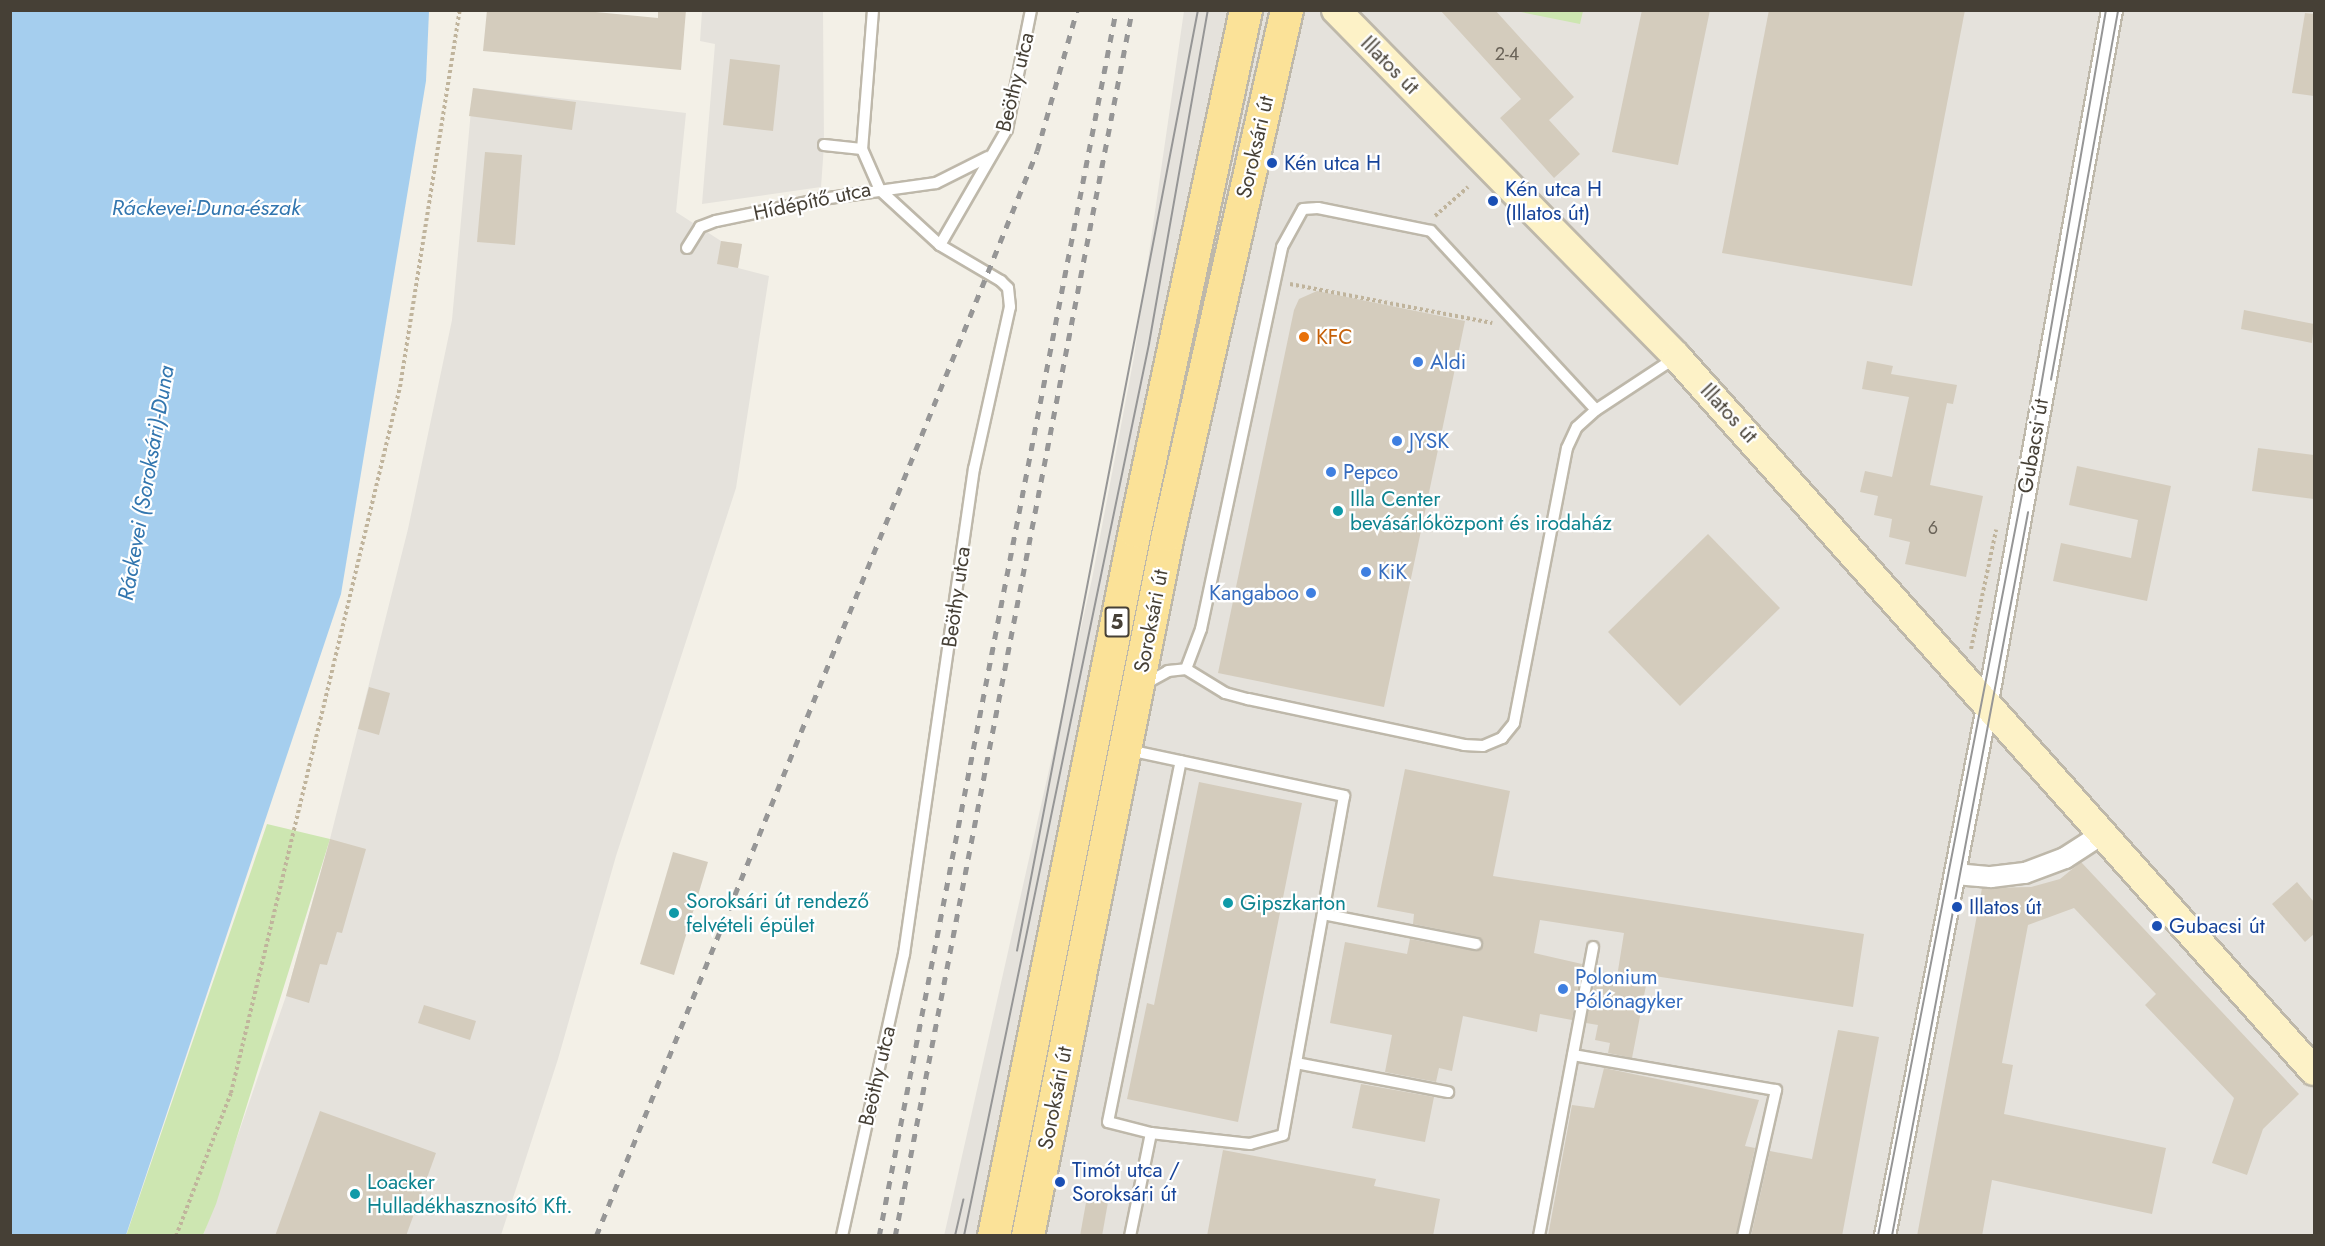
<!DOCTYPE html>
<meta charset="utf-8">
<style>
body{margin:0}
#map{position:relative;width:2325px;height:1246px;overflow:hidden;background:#f3f0e7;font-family:Jost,sans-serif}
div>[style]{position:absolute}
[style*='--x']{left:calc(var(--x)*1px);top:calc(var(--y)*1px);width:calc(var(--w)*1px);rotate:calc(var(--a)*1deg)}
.industrial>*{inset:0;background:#e5e2dc}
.green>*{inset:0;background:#cde6b1}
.water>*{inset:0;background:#a5ceee}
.building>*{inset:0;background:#d4ccbd}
.path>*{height:4px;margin-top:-2px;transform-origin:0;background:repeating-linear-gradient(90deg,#c0b49c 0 3px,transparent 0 6px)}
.roads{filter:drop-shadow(2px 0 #beb8aa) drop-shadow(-2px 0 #beb8aa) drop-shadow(0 2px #beb8aa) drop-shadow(0 -2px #beb8aa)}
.lane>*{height:10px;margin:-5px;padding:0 5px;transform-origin:5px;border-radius:5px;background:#fff}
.street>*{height:20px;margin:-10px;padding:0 10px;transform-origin:10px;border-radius:10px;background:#fff}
.secondary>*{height:28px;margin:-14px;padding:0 14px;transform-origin:14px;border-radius:14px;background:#fdf2c7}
.primary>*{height:32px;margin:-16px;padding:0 16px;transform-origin:16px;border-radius:16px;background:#fbe298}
.tram>*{height:1.5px;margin:-0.75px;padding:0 0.75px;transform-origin:0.75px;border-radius:0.75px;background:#969696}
.rail>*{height:4.5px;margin-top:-2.25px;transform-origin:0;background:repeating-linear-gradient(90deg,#969696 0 8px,transparent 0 16px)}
.dots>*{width:16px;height:16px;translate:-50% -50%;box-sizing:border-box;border:3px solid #fff;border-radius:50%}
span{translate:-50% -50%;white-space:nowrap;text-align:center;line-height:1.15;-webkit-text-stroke:4.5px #fff;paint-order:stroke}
.number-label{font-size:18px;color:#6a6358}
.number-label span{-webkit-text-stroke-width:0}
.shield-label span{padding:2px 4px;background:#fff;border:2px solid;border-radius:4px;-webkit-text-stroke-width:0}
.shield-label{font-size:20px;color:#464036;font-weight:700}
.street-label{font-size:21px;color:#464036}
.transit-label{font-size:21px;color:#164399}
.left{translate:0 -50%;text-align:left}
.food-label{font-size:21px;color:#c56008}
.shop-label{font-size:21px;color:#366cbe}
.right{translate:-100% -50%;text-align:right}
.culture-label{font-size:21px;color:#0d838f}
.water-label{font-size:22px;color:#3276af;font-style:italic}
.frame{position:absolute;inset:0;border:12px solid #464036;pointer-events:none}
</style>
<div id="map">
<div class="industrial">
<i style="clip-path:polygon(702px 11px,823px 11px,824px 145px,821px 187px,702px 204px,715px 44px,700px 41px)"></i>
<i style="clip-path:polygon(1184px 11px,2314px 11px,2314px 1235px,944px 1236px,1092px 579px,1134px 357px)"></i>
<i style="clip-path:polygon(473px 88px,686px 113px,676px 212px,721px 241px,742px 244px,738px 268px,769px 276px,736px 488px,616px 856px,558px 1059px,501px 1235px,203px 1236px,286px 996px,330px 839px,408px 529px,452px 320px)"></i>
</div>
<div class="green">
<i style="clip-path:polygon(1516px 11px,1583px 11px,1580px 24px)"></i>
<i style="clip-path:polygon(267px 824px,330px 839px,216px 1204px,203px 1235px,126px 1236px)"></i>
</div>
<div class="water">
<i style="clip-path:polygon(10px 11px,429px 11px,426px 81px,341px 594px,126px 1235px,11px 1235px)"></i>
</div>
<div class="building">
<i style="clip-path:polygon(487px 10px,575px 10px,658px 18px,658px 10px,686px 10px,681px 70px,483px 51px)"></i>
<i style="clip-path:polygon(1440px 10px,1495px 10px,1574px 97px,1549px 120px,1580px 154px,1554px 178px,1500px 118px,1521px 99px)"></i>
<i style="clip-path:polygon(1642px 10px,1710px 10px,1678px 165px,1612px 152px)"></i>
<i style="clip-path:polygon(1769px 10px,1965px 10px,1912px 286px,1722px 253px)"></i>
<i style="clip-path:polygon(2305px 13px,2314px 14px,2314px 96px,2292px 93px)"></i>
<i style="clip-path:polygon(730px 59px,780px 65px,773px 131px,723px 125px)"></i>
<i style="clip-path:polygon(473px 88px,576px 102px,572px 130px,469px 116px)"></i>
<i style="clip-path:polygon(485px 152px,522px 155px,515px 245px,477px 242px)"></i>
<i style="clip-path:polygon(721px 241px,742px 244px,738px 268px,717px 264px)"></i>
<i style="clip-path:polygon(1317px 291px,1465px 321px,1384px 707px,1218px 673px,1294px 310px,1299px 299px)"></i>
<i style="clip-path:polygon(2244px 310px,2314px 324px,2312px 343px,2241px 329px)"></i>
<i style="clip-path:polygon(1867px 361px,1893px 366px,1891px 374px,1957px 385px,1953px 404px,1947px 403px,1930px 485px,1983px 496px,1966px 577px,1905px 564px,1910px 542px,1889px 537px,1892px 519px,1874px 515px,1878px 496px,1860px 492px,1865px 471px,1892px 477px,1909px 397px,1862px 389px)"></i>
<i style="clip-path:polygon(2258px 448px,2314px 455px,2314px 499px,2252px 491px)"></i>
<i style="clip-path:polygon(2077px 466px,2171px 486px,2147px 601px,2053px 581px,2061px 543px,2131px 558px,2138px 520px,2069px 505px)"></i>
<i style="clip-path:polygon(1708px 534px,1780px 608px,1680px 706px,1608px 632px)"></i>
<i style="clip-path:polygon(369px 687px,390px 693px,379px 735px,358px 729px)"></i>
<i style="clip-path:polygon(1405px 769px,1510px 791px,1493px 876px,1864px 934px,1853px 1007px,1648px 975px,1632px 1058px,1608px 1053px,1610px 1043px,1595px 1040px,1598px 1025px,1586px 1023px,1595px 979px,1616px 983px,1624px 933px,1540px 920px,1534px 953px,1582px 964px,1572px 1020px,1540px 1014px,1537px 1032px,1463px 1016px,1452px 1071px,1439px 1068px,1436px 1082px,1385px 1072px,1392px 1035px,1330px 1023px,1345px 942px,1407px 954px,1410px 939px,1475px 951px,1483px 945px,1478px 937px,1413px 924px,1414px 914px,1377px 907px)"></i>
<i style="clip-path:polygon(1199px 782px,1302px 803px,1238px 1122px,1127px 1099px,1147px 1003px,1154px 1005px)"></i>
<i style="clip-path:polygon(330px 839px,366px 849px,342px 933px,337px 932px,327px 965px,320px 964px,309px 1003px,286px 996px)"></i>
<i style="clip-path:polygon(673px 852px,708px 862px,674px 975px,640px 964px)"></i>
<i style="clip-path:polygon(2081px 862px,2299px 1094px,2263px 1129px,2247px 1175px,2212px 1163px,2234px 1098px,2145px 1005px,2156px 994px,2074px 908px,2028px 925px,2002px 1063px,2013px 1065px,2004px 1114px,2166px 1148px,2152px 1214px,1992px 1180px,1982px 1236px,1917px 1236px,1982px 888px,2031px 887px,2060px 879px)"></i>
<i style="clip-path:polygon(2297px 882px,2314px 902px,2314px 934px,2305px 942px,2272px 904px)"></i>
<i style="clip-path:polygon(424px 1005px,476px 1021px,470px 1040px,418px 1023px)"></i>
<i style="clip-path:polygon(1838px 1030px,1879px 1037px,1842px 1236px,1751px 1236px,1770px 1151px,1812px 1159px)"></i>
<i style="clip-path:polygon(1604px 1068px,1759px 1100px,1745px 1146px,1755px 1148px,1736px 1236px,1548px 1236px,1572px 1105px,1594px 1108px)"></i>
<i style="clip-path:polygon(1361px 1084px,1434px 1097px,1425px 1142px,1352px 1128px)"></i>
<i style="clip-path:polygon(320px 1111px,436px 1153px,406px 1236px,275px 1236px)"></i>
<i style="clip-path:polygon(1223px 1150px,1376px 1179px,1374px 1186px,1440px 1199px,1433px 1236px,1207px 1236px)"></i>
<i style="clip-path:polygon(1087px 1197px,1108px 1202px,1102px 1236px,1080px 1236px)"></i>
</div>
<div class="path">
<i style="--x:1435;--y:216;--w:44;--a:-41.3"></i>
<i style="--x:1290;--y:284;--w:206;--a:10.9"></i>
<i style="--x:1971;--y:649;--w:122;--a:-78.1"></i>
<i style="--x:176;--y:1236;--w:153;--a:-69"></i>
<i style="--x:231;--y:1093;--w:726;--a:-76.54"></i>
<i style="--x:400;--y:387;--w:382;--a:-81"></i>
</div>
<div class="roads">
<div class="lane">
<i style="--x:873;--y:10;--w:139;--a:94.5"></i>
<i style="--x:862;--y:149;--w:45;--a:66.3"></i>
<i style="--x:880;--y:190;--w:81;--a:42.5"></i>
<i style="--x:824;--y:145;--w:38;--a:6"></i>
<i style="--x:687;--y:248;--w:25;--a:-58"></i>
<i style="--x:700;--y:227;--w:17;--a:-21"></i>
<i style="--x:716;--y:221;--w:108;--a:-11.7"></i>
<i style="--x:822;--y:199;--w:115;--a:-8"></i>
<i style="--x:936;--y:183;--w:58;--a:-26.6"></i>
<i style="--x:1186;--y:669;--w:43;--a:-69.4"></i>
<i style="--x:1201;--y:629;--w:390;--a:-78"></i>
<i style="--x:1282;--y:247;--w:43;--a:-61.1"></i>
<i style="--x:1303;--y:209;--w:15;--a:-4"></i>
<i style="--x:1318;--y:208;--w:115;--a:11.5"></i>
<i style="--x:1431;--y:231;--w:243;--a:47.3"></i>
<i style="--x:1145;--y:684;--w:26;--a:-29"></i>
<i style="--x:1168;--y:671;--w:18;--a:-6"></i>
<i style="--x:1186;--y:669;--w:46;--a:31.6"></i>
<i style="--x:1225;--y:693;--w:24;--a:15"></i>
<i style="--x:1248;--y:699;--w:221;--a:12"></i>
<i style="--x:1464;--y:745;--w:19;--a:3"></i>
<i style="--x:1483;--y:746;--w:21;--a:-23"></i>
<i style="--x:1502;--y:738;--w:19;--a:-51"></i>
<i style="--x:1514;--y:723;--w:280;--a:-79.1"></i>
<i style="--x:1567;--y:448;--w:23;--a:-65"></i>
<i style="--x:1577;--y:427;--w:25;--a:-42"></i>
<i style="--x:1596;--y:410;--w:95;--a:-33.4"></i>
<i style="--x:1128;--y:750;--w:221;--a:12"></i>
<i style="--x:1344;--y:796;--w:344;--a:100.2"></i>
<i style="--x:1283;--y:1135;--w:34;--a:165"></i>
<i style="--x:1250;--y:1144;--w:100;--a:-173.7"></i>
<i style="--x:1151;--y:1133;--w:105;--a:101.5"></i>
<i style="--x:1323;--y:914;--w:156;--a:11.1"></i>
<i style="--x:1573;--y:1055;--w:206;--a:9.8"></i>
<i style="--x:1776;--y:1090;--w:150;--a:102.7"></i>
<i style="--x:1296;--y:1063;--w:155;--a:10.8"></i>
<i style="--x:1151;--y:1133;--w:44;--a:-165.7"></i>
<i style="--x:1108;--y:1122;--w:368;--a:-78.6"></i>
<i style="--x:842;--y:1236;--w:289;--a:-77.6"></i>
<i style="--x:904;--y:954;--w:490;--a:-81.8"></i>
<i style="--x:974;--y:469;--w:166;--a:-77.5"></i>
<i style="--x:1010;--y:307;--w:19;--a:-96"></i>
<i style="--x:1008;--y:288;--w:10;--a:-135"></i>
<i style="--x:1001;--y:281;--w:71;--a:-149.5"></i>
<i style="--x:940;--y:245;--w:134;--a:-60"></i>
<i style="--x:1007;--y:129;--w:121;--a:-78.6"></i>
<i style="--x:1539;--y:1236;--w:294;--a:-79.4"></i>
</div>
<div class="street">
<i style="--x:1955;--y:874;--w:36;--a:5"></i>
<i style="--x:1991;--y:877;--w:34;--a:-7"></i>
<i style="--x:2025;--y:873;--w:43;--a:-20.6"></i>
<i style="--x:2065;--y:858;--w:44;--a:-33"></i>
<i style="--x:1885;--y:1236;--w:539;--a:-79.09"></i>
<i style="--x:1987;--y:707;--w:708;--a:-79.83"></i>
</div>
<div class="secondary">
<i style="--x:1336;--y:10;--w:485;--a:45.5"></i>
<i style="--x:1676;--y:356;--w:958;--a:48.26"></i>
</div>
<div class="primary">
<i style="--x:994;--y:1236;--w:719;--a:-78.69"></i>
<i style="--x:1135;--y:531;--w:533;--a:-77.97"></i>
<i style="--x:1028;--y:1236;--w:715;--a:-78.71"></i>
<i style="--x:1168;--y:535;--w:538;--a:-77.23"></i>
</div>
</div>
<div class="tram">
<i style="--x:2051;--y:380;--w:376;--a:-79.7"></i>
<i style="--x:1017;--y:951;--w:958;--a:-79.11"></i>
<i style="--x:955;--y:1236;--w:37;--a:-77"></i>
<i style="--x:964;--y:1236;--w:911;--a:-78.28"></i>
<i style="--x:1149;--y:344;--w:339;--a:-80"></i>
<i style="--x:1878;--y:1236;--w:771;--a:-79.01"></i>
<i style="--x:2025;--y:479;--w:476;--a:-80.2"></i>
<i style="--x:1892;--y:1236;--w:736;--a:-79.35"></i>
</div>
<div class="rail">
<i style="--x:596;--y:1236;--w:1171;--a:-67.88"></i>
<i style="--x:1037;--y:151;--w:147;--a:-74.2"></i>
<i style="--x:879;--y:1236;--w:1249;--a:-79.06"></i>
<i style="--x:895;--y:1236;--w:1249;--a:-79.06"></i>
</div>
<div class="dots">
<i style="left:1272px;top:163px;background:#1a4fb4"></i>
<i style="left:1493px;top:201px;background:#1a4fb4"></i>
<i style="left:1304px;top:337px;background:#e8710a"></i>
<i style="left:1418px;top:362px;background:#3f7fe0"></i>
<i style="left:1397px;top:441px;background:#3f7fe0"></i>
<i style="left:1331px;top:472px;background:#3f7fe0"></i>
<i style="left:1338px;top:511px;background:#0f9aa8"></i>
<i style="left:1366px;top:572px;background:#3f7fe0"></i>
<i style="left:1311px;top:593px;background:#3f7fe0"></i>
<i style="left:1228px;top:903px;background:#0f9aa8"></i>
<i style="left:1957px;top:907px;background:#1a4fb4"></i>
<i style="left:674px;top:913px;background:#0f9aa8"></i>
<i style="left:2157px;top:926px;background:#1a4fb4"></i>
<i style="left:1563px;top:989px;background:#3f7fe0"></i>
<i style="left:1060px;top:1182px;background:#1a4fb4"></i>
<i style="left:355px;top:1194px;background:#0f9aa8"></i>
</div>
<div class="number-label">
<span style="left:1507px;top:54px">2-4</span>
<span style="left:1933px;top:528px">6</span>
</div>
<div class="shield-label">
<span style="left:1117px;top:622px">5</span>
</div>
<div class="street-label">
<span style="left:1390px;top:65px;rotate:45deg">Illatos út</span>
<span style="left:1015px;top:82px;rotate:-76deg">Beöthy utca</span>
<span style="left:1255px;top:147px;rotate:-77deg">Soroksári út</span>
<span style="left:812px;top:201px;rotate:-12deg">Hídépítő utca</span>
<span style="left:1729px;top:413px;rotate:47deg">Illatos út</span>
<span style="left:2033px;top:446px;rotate:-80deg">Gubacsi út</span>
<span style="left:956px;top:597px;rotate:-82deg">Beöthy utca</span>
<span style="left:1151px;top:621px;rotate:-79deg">Soroksári út</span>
<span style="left:877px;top:1076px;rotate:-77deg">Beöthy utca</span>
<span style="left:1055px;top:1098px;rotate:-79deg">Soroksári út</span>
</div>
<div class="transit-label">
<span class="left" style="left:1284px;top:163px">Kén utca H</span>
<span class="left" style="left:1505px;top:201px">Kén utca H<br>(Illatos út)</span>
<span class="left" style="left:1969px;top:907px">Illatos út</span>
<span class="left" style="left:2169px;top:926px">Gubacsi út</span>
<span class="left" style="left:1072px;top:1182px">Timót utca /<br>Soroksári út</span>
</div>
<div class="food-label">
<span class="left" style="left:1316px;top:337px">KFC</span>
</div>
<div class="shop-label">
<span class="left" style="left:1430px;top:362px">Aldi</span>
<span class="left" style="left:1409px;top:441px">JYSK</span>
<span class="left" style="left:1343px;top:472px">Pepco</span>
<span class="left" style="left:1378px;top:572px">KiK</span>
<span class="right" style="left:1299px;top:593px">Kangaboo</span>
<span class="left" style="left:1575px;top:989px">Polonium<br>Pólónagyker</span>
</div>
<div class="culture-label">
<span class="left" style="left:1350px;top:511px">Illa Center<br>bevásárlóközpont és irodaház</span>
<span class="left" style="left:686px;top:913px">Soroksári út rendező<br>felvételi épület</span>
<span class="left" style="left:1240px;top:903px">Gipszkarton</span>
<span class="left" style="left:367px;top:1194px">Loacker<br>Hulladékhasznosító Kft.</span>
</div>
<div class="water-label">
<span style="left:206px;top:208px">Ráckevei-Duna-észak</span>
<span style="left:146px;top:483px;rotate:-80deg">Ráckevei (Soroksári)-Duna</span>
</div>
<div class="frame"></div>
</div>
